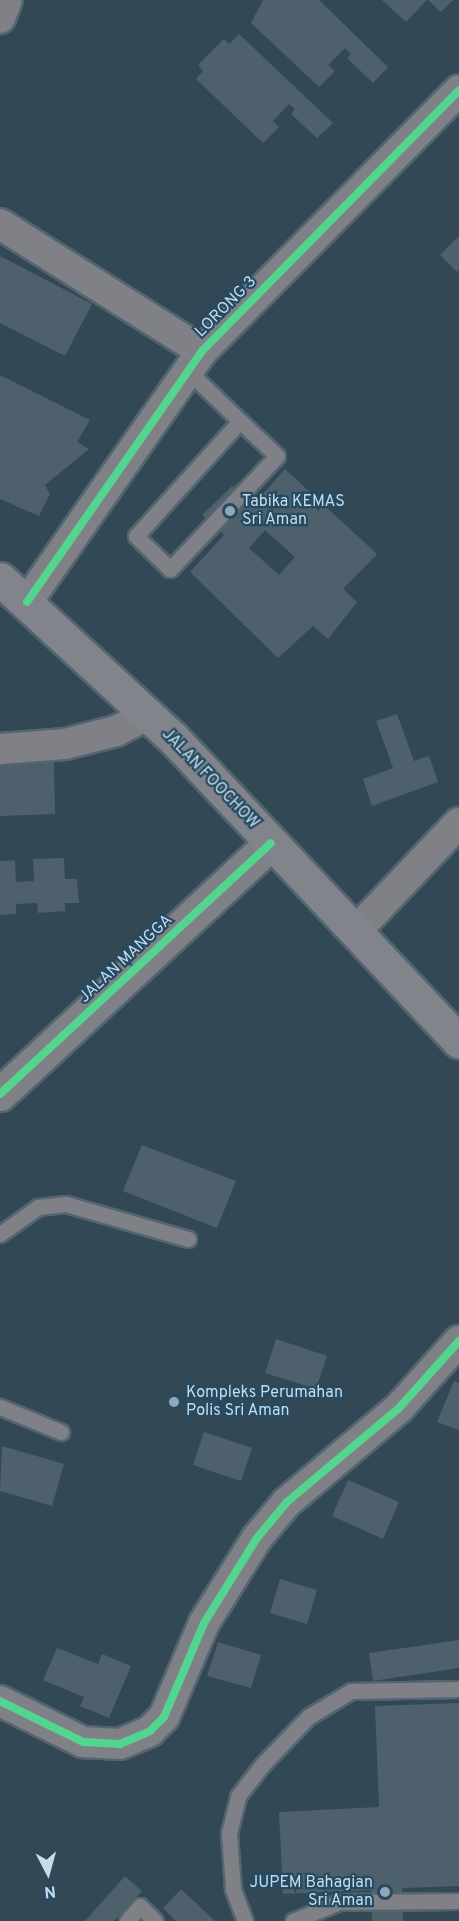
<!DOCTYPE html>
<style>
body{margin:0}
#map{position:relative;width:459px;height:1921px;overflow:hidden;background:#334855;font-family:Overpass,sans-serif}
div>[style]{position:absolute}
[style*='--x']{left:calc(var(--x)*1px);top:calc(var(--y)*1px);width:calc(var(--w)*1px);rotate:calc(var(--a)*1deg)}
.building>*{inset:0;background:#4e606b}
.roads{filter:drop-shadow(2px 0 #536570) drop-shadow(-2px 0 #536570) drop-shadow(0 2px #536570) drop-shadow(0 -2px #536570)}
.service>*{height:15px;margin:-7.5px;padding:0 7.5px;transform-origin:7.5px;border-radius:7.5px;background:#808186}
.minor>*{height:30px;margin:-15px;padding:0 15px;transform-origin:15px;border-radius:15px;background:#808186}
.tertiary>*{height:33px;margin:-16.5px;padding:0 16.5px;transform-origin:16.5px;border-radius:16.5px;background:#808186}
.secondary>*{height:33px;margin:-16.5px;padding:0 16.5px;transform-origin:16.5px;border-radius:16.5px;background:#81848a}
.cycleway>*{height:8px;margin:-4px;padding:0 4px;transform-origin:4px;border-radius:4px;background:#53d58f}
.dots>*{width:16px;height:16px;translate:-50% -50%;box-sizing:border-box;border:3px solid #254b63;border-radius:50%}
span{translate:-50% -50%;white-space:nowrap;text-align:center;line-height:1.15;-webkit-text-stroke:4.5px #254b63;paint-order:stroke}
.street-label{font-size:16px;color:#c7dbea}
.poi-label{font-size:16px;color:#c7dbea}
.left{translate:0 -50%;text-align:left}
.right{translate:-100% -50%;text-align:right}
.north{position:absolute;left:18px;top:1843px;width:60px;height:60px;-webkit-text-stroke:4px #254b63;paint-order:stroke;rotate:174deg;font-size:16px;font-weight:700;line-height:24px;text-align:center;color:#c7dbea}
.north::after{content:'';display:block;margin:auto;width:21px;height:27px;background:#c7dbea;clip-path:polygon(50% 0,100% 100%,50% 72%,0 100%)}
</style>
<div id="map">
<div class="building">
<i style="clip-path:polygon(263px 0,319px 0,388px 67px,373px 83px,347px 58px,351px 54px,345px 48px,328px 65px,335px 71px,319px 87px,251px 23px)"></i>
<i style="clip-path:polygon(382px 0,427px 0,406px 22px)"></i>
<i style="clip-path:polygon(428px 0,453px 0,441px 12px)"></i>
<i style="clip-path:polygon(239px 34px,333px 123px,317px 138px,291px 114px,295px 109px,289px 104px,273px 121px,279px 127px,263px 143px,196px 79px,203px 71px,198px 65px,224px 39px,229px 44px)"></i>
<i style="clip-path:polygon(459px 236px,459px 269px,457px 272px,440px 255px)"></i>
<i style="clip-path:polygon(0 256px,92px 304px,65px 356px,0 323px)"></i>
<i style="clip-path:polygon(0 375px,90px 420px,77px 442px,89px 449px,45px 485px,50px 494px,39px 516px,0 499px)"></i>
<i style="clip-path:polygon(evenodd,285px 469px,377px 554px,343px 589px,357px 602px,328px 639px,313px 626px,278px 658px,190px 572px,224px 535px,202px 515px,232px 486px,253px 505px,285px 469px,265px 530px,295px 557px,279px 575px,249px 548px,265px 530px)"></i>
<i style="clip-path:polygon(397px 714px,414px 761px,429px 756px,438px 782px,372px 806px,363px 779px,393px 768px,376px 721px)"></i>
<i style="clip-path:polygon(54px 760px,55px 814px,0 816px,0 761px)"></i>
<i style="clip-path:polygon(64px 858px,65px 879px,77px 879px,79px 903px,65px 903px,65px 911px,38px 913px,37px 903px,16px 904px,16px 914px,0 915px,0 861px,15px 860px,16px 882px,34px 881px,33px 859px)"></i>
<i style="clip-path:polygon(142px 1145px,236px 1181px,217px 1228px,123px 1191px)"></i>
<i style="clip-path:polygon(276px 1339px,327px 1356px,316px 1389px,265px 1373px)"></i>
<i style="clip-path:polygon(454px 1381px,459px 1383px,459px 1430px,437px 1422px)"></i>
<i style="clip-path:polygon(204px 1432px,252px 1448px,241px 1481px,193px 1465px)"></i>
<i style="clip-path:polygon(2px 1446px,64px 1464px,52px 1506px,0 1491px)"></i>
<i style="clip-path:polygon(348px 1480px,399px 1502px,383px 1539px,332px 1516px)"></i>
<i style="clip-path:polygon(280px 1579px,317px 1590px,307px 1624px,270px 1613px)"></i>
<i style="clip-path:polygon(459px 1640px,459px 1668px,373px 1681px,369px 1653px)"></i>
<i style="clip-path:polygon(218px 1642px,261px 1655px,251px 1688px,207px 1676px)"></i>
<i style="clip-path:polygon(57px 1648px,98px 1664px,102px 1654px,131px 1666px,109px 1718px,80px 1706px,84px 1697px,43px 1680px)"></i>
<i style="clip-path:polygon(459px 1703px,459px 1886px,402px 1888px,403px 1921px,372px 1921px,371px 1890px,283px 1894px,279px 1812px,379px 1807px,375px 1706px)"></i>
<i style="clip-path:polygon(125px 1876px,142px 1891px,114px 1921px,85px 1921px)"></i>
<i style="clip-path:polygon(181px 1889px,215px 1921px,176px 1921px,163px 1908px)"></i>
</div>
<div class="roads">
<div class="service">
<i style="--x:188;--y:371;--w:72;--a:43.9"></i>
<i style="--x:240;--y:421;--w:51;--a:43.4"></i>
<i style="--x:277;--y:456;--w:156;--a:133.4"></i>
<i style="--x:170;--y:569;--w:47;--a:-135.9"></i>
<i style="--x:136;--y:536;--w:155;--a:-47.9"></i>
<i style="--x:0;--y:1234;--w:47;--a:-35.4"></i>
<i style="--x:38;--y:1207;--w:28;--a:-6"></i>
<i style="--x:66;--y:1204;--w:127;--a:16"></i>
<i style="--x:0;--y:1407;--w:66;--a:22.3"></i>
<i style="--x:127;--y:1921;--w:20;--a:-49"></i>
<i style="--x:140;--y:1906;--w:21;--a:45"></i>
<i style="--x:245;--y:1921;--w:34;--a:-111"></i>
<i style="--x:233;--y:1889;--w:56;--a:-94.1"></i>
<i style="--x:229;--y:1833;--w:38;--a:-76"></i>
<i style="--x:238;--y:1796;--w:41;--a:-52"></i>
<i style="--x:263;--y:1764;--w:65;--a:-46.2"></i>
<i style="--x:308;--y:1717;--w:50;--a:-31.2"></i>
<i style="--x:351;--y:1691;--w:108;--a:-1.1"></i>
<i style="--x:293;--y:1921;--w:50;--a:-22.4"></i>
<i style="--x:339;--y:1902;--w:120;--a:-0.5"></i>
</div>
<div class="minor">
<i style="--x:0;--y:18;--w:19;--a:-69"></i>
<i style="--x:0;--y:224;--w:239;--a:32.2"></i>
<i style="--x:27;--y:602;--w:306;--a:-55.1"></i>
<i style="--x:202;--y:351;--w:366;--a:-45.4"></i>
<i style="--x:0;--y:749;--w:65;--a:-4.4"></i>
<i style="--x:65;--y:744;--w:53;--a:-14.3"></i>
<i style="--x:116;--y:731;--w:36;--a:-27"></i>
<i style="--x:356;--y:931;--w:149;--a:-46.4"></i>
<i style="--x:0;--y:1701;--w:93;--a:26.3"></i>
<i style="--x:83;--y:1742;--w:37;--a:3"></i>
<i style="--x:120;--y:1744;--w:33;--a:-23"></i>
<i style="--x:150;--y:1731;--w:20;--a:-45"></i>
<i style="--x:164;--y:1717;--w:102;--a:-66.9"></i>
<i style="--x:204;--y:1623;--w:100;--a:-58.1"></i>
<i style="--x:257;--y:1538;--w:47;--a:-50.2"></i>
<i style="--x:287;--y:1502;--w:146;--a:-40"></i>
<i style="--x:399;--y:1408;--w:90;--a:-48.2"></i>
</div>
<div class="tertiary">
<i style="--x:0;--y:1094;--w:369;--a:-42.8"></i>
</div>
<div class="secondary">
<i style="--x:0;--y:579;--w:235;--a:42.6"></i>
<i style="--x:173;--y:738;--w:417;--a:46.7"></i>
</div>
</div>
<div class="cycleway">
<i style="--x:27;--y:602;--w:306;--a:-55.1"></i>
<i style="--x:202;--y:351;--w:366;--a:-45.4"></i>
<i style="--x:0;--y:1094;--w:369;--a:-42.8"></i>
<i style="--x:0;--y:1701;--w:93;--a:26.3"></i>
<i style="--x:83;--y:1742;--w:37;--a:3"></i>
<i style="--x:120;--y:1744;--w:33;--a:-23"></i>
<i style="--x:150;--y:1731;--w:20;--a:-45"></i>
<i style="--x:164;--y:1717;--w:102;--a:-66.9"></i>
<i style="--x:204;--y:1623;--w:100;--a:-58.1"></i>
<i style="--x:257;--y:1538;--w:47;--a:-50.2"></i>
<i style="--x:287;--y:1502;--w:146;--a:-40"></i>
<i style="--x:399;--y:1408;--w:90;--a:-48.2"></i>
</div>
<div class="dots">
<i style="left:230px;top:511px;background:#93a8b6"></i>
<i style="left:174px;top:1402px;background:#93a8b6"></i>
<i style="left:385px;top:1892px;background:#93a8b6"></i>
</div>
<div class="street-label">
<span style="left:226px;top:307px;rotate:-45deg">LORONG 3</span>
<span style="left:210px;top:779px;rotate:46deg">JALAN FOOCHOW</span>
<span style="left:126px;top:959px;rotate:-43deg">JALAN MANGGA</span>
</div>
<div class="poi-label">
<span class="left" style="left:242px;top:511px">Tabika KEMAS<br>Sri Aman</span>
<span class="left" style="left:186px;top:1402px">Kompleks Perumahan<br>Polis Sri Aman</span>
<span class="right" style="left:373px;top:1892px">JUPEM Bahagian<br>Sri Aman</span>
</div>
<div class="north">N</div>
</div>
